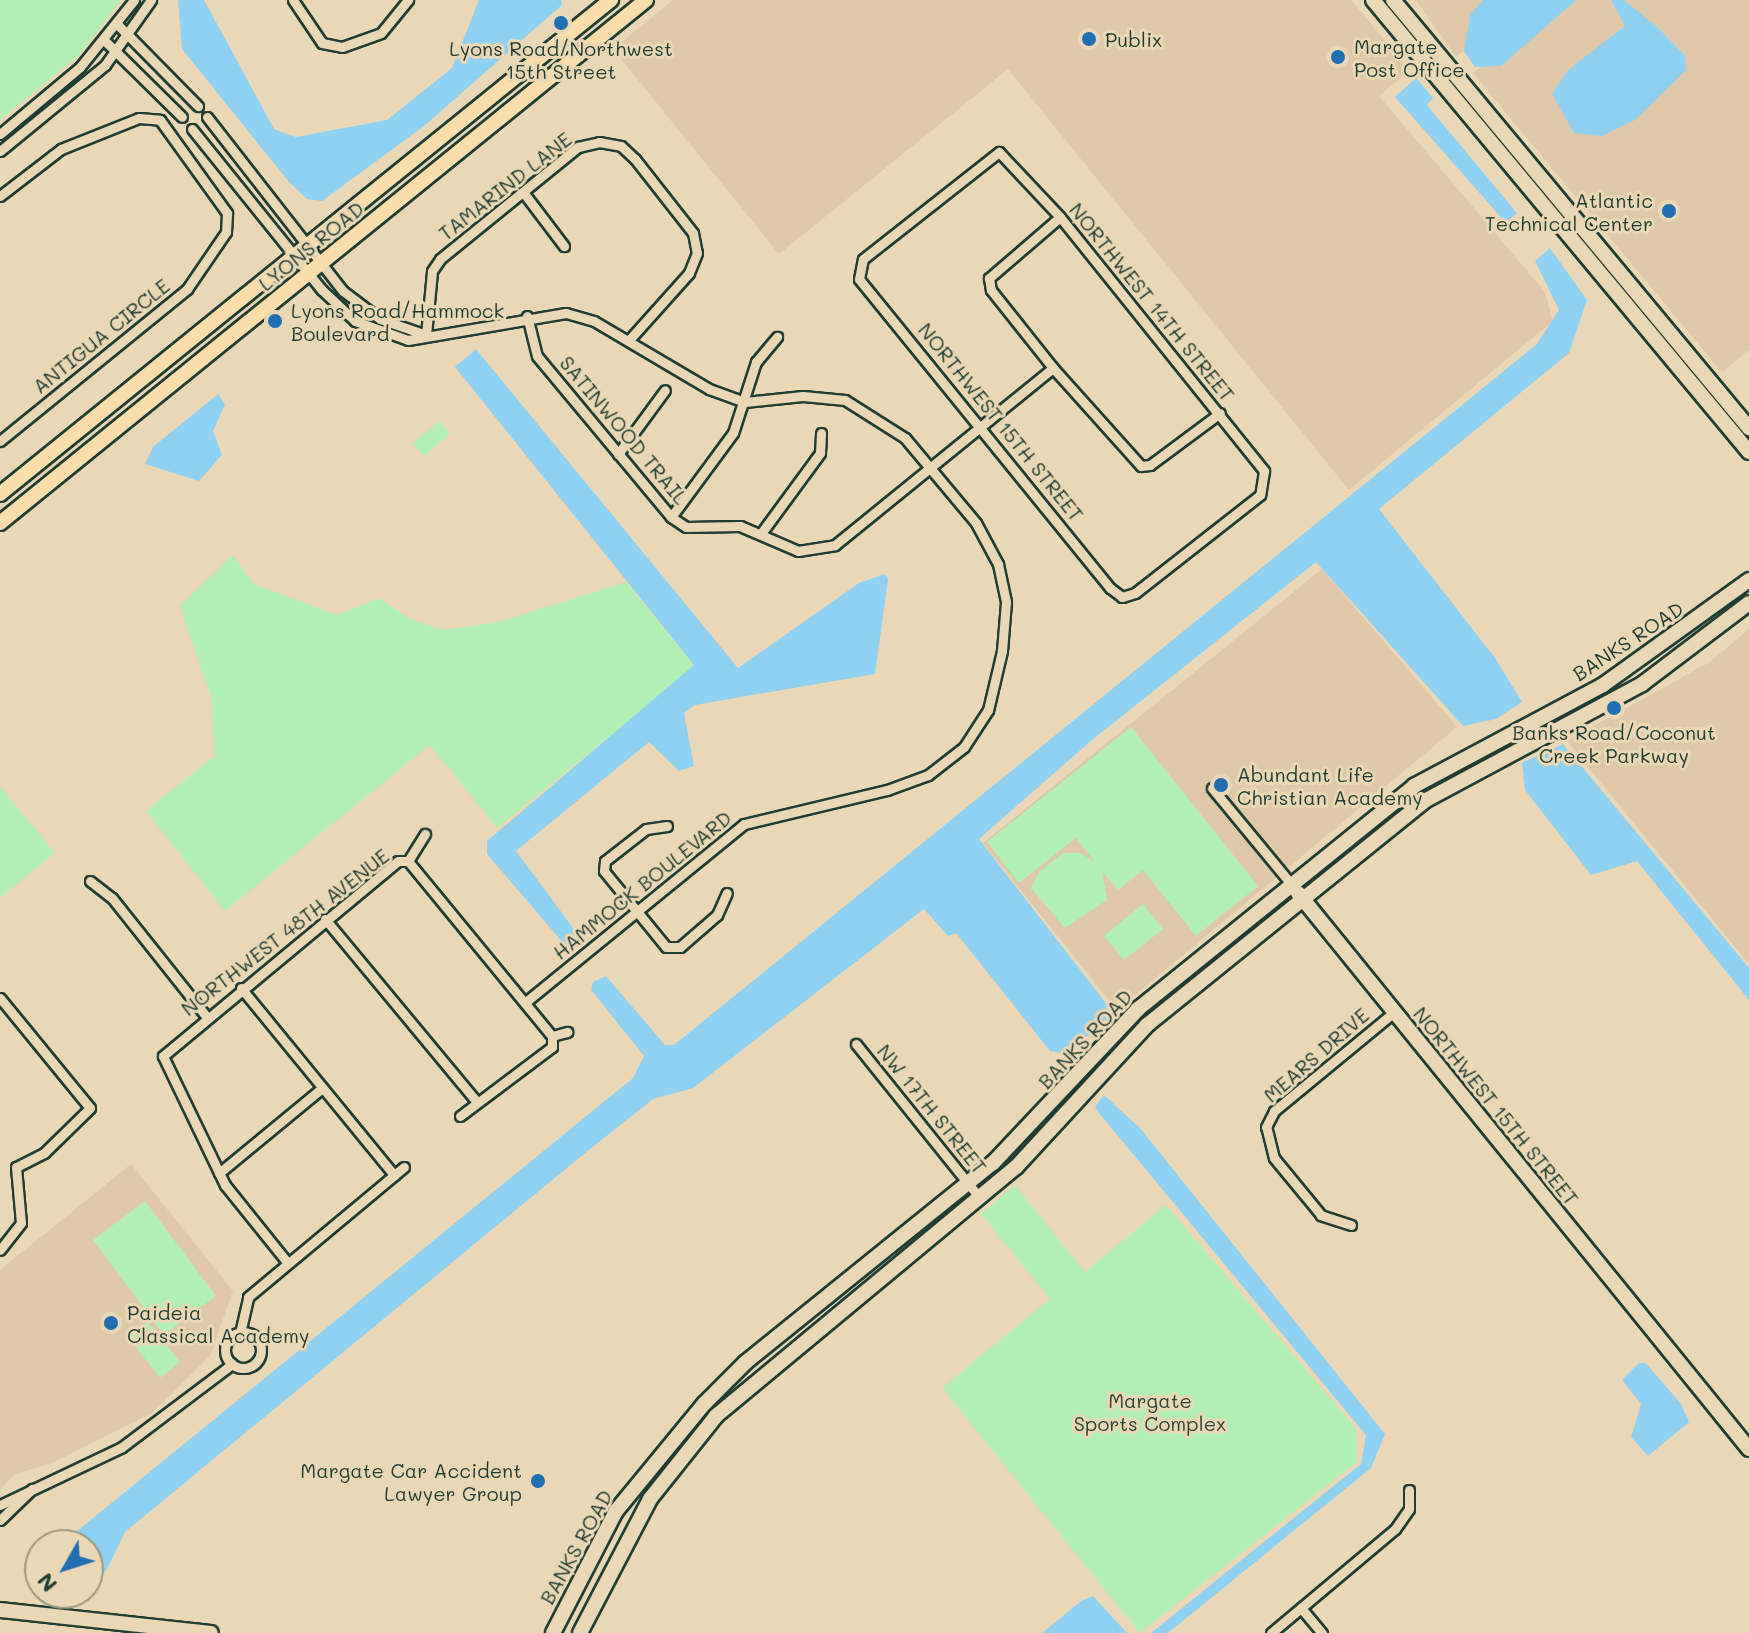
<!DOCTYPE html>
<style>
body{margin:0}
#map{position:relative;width:1749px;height:1633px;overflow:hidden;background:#ead7b5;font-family:Mali,sans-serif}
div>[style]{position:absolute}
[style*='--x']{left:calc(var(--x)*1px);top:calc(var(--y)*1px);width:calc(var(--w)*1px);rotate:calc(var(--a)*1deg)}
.built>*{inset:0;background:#dec8a8}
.green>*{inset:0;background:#b1efb6}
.water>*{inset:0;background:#8fd1f1}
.roads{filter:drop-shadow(2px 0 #1f3d34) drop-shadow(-2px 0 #1f3d34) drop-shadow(0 2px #1f3d34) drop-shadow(0 -2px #1f3d34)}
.street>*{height:9px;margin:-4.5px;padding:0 4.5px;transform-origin:4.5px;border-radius:4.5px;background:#ead7b5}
.street>.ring{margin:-4.5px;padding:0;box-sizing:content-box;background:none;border:9px solid #ead7b5;border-radius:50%}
.secondary>*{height:14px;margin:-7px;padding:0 7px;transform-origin:7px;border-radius:7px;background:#ead7b5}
.primary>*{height:14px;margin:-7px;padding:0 7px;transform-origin:7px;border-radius:7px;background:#f9deab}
.dots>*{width:22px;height:22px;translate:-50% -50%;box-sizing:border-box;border:4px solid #ead7b5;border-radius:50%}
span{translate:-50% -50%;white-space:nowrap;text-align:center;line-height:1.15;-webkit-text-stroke:6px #ead7b5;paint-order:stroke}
.poi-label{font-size:20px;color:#1f3d34}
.left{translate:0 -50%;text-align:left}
.right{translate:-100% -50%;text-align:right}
.street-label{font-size:20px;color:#1f3d34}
.park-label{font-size:20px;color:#26463a}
.north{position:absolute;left:24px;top:1529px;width:80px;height:80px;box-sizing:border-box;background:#ead7b5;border:2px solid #999981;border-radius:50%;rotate:231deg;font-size:22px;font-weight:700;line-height:32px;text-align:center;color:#1f3d34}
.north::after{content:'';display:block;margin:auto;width:28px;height:36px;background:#1f6fb2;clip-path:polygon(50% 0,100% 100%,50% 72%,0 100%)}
</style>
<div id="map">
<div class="built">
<i style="clip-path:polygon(673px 0,1351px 0,1410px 70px,1379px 96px,1545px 292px,1553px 321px,1349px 490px,1008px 69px,779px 254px,613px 49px)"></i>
<i style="clip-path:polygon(1416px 0,1528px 0,1456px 57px)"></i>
<i style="clip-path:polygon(1564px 0,1749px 0,1749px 350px,1722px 372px,1473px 73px)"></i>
<i style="clip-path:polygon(1322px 569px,1457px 727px,1117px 1010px,983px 843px)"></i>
<i style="clip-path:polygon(1749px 629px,1749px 964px,1567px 741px,1710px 662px)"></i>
<i style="clip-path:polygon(131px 1164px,233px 1291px,210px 1356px,152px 1413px,52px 1463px,15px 1474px,0 1490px,0 1270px)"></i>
</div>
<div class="green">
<i style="clip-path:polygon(0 0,121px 0,78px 56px,0 120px)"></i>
<i style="clip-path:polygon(440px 421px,450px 434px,424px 456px,413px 443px)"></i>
<i style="clip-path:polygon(233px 555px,254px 584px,337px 615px,380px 598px,410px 619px,443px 630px,499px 622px,626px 582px,695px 667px,497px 828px,430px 745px,225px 911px,146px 811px,215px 756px,212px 700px,180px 606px)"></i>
<i style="clip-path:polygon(1131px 727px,1258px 886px,1196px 936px,1143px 870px,1118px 890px,1102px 871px,1107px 900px,1065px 928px,1031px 888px,1039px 872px,1063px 853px,1080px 853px,1095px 862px,1076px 838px,1019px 883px,987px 842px)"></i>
<i style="clip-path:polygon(0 786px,55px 853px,0 898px)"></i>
<i style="clip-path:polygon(1143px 904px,1163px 929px,1124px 960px,1104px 936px)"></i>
<i style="clip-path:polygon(1015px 1185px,1085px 1272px,1166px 1205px,1356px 1429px,1357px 1462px,1140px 1633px,942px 1388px,1050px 1299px,981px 1214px)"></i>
<i style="clip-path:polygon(145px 1201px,216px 1296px,164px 1335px,93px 1240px)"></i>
<i style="clip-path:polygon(148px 1322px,180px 1362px,160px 1378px,128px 1337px)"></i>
</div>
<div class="water">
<i style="clip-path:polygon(178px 0,204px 0,274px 129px,296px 137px,387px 120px,452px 68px,479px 0,561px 0,562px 5px,424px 126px,322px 201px,307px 199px,289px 182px,182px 49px)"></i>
<i style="clip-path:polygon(1483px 0,1576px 0,1501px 66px,1475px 67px,1464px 51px,1470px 15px)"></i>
<i style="clip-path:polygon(1611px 0,1624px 0,1657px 27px,1685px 56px,1686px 70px,1635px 120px,1602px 136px,1574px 133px,1552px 94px,1568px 70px,1625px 26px)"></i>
<i style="clip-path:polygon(1416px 78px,1433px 98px,1427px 105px,1517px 213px,1506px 223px,1395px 97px)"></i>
<i style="clip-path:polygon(1550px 248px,1587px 300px,1569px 353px,1379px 509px,1495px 658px,1522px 702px,1496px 719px,1463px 726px,1316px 562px,1092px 740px,979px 839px,1105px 1002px,1109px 1016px,1101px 1025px,1066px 1054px,1050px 1051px,956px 933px,948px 936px,924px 909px,693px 1088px,653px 1099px,585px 1153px,125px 1532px,106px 1571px,88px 1584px,88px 1545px,60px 1545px,633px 1078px,644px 1056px,591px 990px,593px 982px,606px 976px,665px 1045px,674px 1045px,1537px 344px,1559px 310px,1535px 261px)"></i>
<i style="clip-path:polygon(476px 349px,738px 668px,859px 583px,885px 574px,888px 579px,875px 674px,695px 705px,684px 713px,694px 766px,679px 771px,649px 742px,516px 851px,576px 932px,565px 945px,487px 854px,487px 841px,694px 665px,455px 367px)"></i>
<i style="clip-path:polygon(218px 394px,225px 405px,213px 431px,222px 455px,199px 481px,145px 464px,153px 447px)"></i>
<i style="clip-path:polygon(1563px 744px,1749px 968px,1749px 1000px,1637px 861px,1591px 875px,1525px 790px,1522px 763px)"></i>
<i style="clip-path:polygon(1104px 1095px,1140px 1128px,1385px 1434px,1371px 1468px,1168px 1633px,1151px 1633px,1361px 1464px,1366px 1435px,1099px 1113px,1095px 1107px)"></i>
<i style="clip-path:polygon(1639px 1363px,1646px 1363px,1681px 1404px,1689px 1422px,1648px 1456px,1631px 1437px,1641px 1404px,1622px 1380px)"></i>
<i style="clip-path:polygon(1093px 1596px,1127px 1633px,1042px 1633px,1081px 1601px)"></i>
</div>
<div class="roads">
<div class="street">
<i style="--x:293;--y:0;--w:52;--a:56"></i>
<i style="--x:322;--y:43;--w:20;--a:11"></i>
<i style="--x:342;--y:47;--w:41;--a:-19.7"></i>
<i style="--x:381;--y:33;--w:43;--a:-50.7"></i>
<i style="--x:118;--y:25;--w:114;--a:45.4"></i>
<i style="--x:105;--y:41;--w:108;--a:44.6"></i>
<i style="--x:207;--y:117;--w:221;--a:52"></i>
<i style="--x:343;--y:291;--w:46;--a:37.1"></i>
<i style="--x:380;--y:319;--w:49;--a:19.2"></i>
<i style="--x:192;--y:129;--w:207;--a:51.1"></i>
<i style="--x:322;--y:290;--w:45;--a:43.2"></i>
<i style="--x:355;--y:321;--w:56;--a:19.7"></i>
<i style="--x:408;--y:340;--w:160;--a:-9.7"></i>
<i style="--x:566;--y:313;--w:29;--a:16"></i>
<i style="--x:594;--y:321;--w:134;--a:30.6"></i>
<i style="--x:709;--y:389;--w:38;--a:20"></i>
<i style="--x:745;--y:402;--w:58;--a:-5.9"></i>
<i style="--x:803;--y:396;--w:42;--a:5.4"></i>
<i style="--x:845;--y:400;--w:71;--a:32.3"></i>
<i style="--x:905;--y:438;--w:111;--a:50.1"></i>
<i style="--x:976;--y:523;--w:47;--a:61.8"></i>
<i style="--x:998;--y:564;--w:39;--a:78"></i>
<i style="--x:1006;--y:602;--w:49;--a:94.7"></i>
<i style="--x:1002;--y:651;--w:61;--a:103.3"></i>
<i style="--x:988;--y:710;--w:44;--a:123"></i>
<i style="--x:964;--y:747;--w:46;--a:142.1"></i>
<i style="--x:928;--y:775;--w:44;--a:159.9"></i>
<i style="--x:887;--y:790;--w:147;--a:166.6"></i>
<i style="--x:744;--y:824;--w:281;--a:140.8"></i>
<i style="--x:0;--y:134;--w:104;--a:-39.9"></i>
<i style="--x:80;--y:67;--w:86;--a:-51.1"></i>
<i style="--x:0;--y:151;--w:136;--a:-39.3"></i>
<i style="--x:105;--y:65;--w:80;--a:-54.7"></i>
<i style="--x:999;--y:152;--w:89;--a:46.8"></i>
<i style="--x:1060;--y:217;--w:326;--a:51.2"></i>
<i style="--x:1264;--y:471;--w:24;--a:99"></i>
<i style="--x:1260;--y:495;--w:159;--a:141.9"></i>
<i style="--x:1135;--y:593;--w:14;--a:163"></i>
<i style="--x:1122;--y:597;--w:15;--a:-143"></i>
<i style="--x:1110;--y:588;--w:398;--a:-129.1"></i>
<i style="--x:859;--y:279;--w:20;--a:-79"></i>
<i style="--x:863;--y:259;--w:173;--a:-38.2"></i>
<i style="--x:523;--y:192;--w:68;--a:52.8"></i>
<i style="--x:0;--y:196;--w:77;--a:-37.6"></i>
<i style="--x:61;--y:149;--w:84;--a:-21.7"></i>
<i style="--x:139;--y:118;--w:21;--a:5"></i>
<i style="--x:160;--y:120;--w:115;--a:54.2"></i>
<i style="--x:227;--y:213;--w:19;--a:93"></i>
<i style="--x:226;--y:232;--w:69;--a:124.4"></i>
<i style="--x:187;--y:289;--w:241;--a:140.9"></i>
<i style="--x:1060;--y:217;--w:94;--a:139.3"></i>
<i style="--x:989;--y:278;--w:12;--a:81"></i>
<i style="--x:991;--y:290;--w:100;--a:51.5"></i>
<i style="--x:1053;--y:368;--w:132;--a:48.1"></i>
<i style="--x:1141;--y:466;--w:9;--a:-6"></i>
<i style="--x:1150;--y:465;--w:87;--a:-36.6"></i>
<i style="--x:527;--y:316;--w:41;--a:76"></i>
<i style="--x:537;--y:356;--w:209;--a:50.2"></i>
<i style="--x:671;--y:517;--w:18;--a:34"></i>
<i style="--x:686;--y:527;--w:54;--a:-1.1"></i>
<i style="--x:740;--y:526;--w:63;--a:23.3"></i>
<i style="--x:798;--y:551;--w:37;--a:-9"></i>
<i style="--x:835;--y:545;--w:281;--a:-39.1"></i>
<i style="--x:426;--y:335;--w:64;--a:-84.6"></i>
<i style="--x:432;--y:271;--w:14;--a:-56"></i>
<i style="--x:440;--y:259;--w:178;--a:-39.1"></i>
<i style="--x:578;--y:147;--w:22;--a:-13"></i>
<i style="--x:599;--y:142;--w:22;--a:10"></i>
<i style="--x:621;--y:146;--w:19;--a:43"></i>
<i style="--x:635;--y:159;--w:94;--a:51.9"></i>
<i style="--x:693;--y:233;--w:20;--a:79"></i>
<i style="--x:697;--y:253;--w:22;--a:112"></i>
<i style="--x:689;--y:273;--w:89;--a:131.8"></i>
<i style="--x:618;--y:454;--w:79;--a:-53.7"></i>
<i style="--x:671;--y:517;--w:104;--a:-53.6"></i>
<i style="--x:733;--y:433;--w:75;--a:-72.1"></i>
<i style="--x:756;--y:362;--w:33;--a:-50"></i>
<i style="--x:762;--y:532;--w:98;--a:-53.7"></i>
<i style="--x:820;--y:453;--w:20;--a:-87"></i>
<i style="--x:1212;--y:788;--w:124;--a:50.5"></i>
<i style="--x:667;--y:826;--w:21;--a:172"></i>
<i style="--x:646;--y:829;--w:52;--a:142"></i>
<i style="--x:605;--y:861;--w:10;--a:96"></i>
<i style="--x:604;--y:871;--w:98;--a:50.8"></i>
<i style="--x:666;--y:947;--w:14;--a:0"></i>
<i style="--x:680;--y:947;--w:49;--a:-40.9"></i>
<i style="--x:717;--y:915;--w:24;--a:-66"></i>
<i style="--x:408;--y:861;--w:227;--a:50.6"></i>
<i style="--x:90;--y:881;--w:28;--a:38"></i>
<i style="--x:112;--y:898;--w:151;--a:51.5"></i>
<i style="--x:325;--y:919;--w:238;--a:50.3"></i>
<i style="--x:241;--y:988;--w:242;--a:50.7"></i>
<i style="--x:0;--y:998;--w:142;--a:50.7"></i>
<i style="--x:90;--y:1108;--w:64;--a:135.6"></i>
<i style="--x:44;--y:1153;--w:31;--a:153"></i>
<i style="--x:16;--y:1167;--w:56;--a:84.9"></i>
<i style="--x:21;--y:1223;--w:34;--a:128"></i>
<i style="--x:856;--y:1044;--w:196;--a:51.2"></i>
<i style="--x:460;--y:1116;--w:115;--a:-36.9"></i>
<i style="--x:552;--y:1047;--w:11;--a:-90"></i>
<i style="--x:552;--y:1036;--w:16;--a:-15"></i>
<i style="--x:219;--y:1173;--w:134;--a:-39.5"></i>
<i style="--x:1351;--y:1225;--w:32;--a:-162"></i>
<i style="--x:1321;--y:1215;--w:74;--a:-129.5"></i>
<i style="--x:1274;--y:1158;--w:32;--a:-104"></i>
<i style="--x:1266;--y:1127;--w:18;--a:-63"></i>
<i style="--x:1274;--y:1111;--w:156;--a:-39.5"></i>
<i style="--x:287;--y:1262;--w:99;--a:-128.8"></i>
<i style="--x:225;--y:1185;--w:143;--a:-115.7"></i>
<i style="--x:163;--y:1056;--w:305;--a:-39.7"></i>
<i style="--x:398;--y:861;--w:10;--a:0"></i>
<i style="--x:408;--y:861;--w:32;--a:-58"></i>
<i class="ring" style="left:225px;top:1332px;width:27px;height:27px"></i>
<i style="--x:240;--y:1333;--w:37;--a:-77"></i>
<i style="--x:248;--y:1297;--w:203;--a:-39.8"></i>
<i style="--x:0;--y:1505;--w:135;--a:-25.4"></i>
<i style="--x:122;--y:1447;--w:138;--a:-37"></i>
<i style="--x:0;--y:1520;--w:45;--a:-44.1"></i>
<i style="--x:1301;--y:1608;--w:33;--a:50"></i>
<i style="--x:1271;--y:1633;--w:162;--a:-40"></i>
<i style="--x:1395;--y:1529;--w:24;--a:-55"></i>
<i style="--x:1409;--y:1509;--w:19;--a:-90"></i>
</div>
<div class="secondary">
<i style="--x:1373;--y:0;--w:588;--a:50.24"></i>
<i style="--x:1393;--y:0;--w:557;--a:50.25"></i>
<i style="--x:1298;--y:893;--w:716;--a:50.95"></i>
<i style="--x:0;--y:1610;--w:212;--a:6.2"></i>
<i style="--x:553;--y:1633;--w:137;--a:-62.7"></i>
<i style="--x:616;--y:1511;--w:139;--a:-50.6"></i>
<i style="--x:704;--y:1404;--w:59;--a:-45"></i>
<i style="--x:746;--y:1362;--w:317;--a:-38.9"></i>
<i style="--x:993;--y:1163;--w:212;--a:-46.7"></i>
<i style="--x:1138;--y:1009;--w:355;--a:-38.9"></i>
<i style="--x:1414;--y:786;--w:214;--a:-28.1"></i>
<i style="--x:1603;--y:685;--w:180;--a:-35.7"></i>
<i style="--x:580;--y:1633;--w:151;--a:-62.4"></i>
<i style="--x:650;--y:1499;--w:106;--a:-51.5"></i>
<i style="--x:716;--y:1416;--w:390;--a:-39.7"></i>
<i style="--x:1016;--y:1167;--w:193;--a:-47.3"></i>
<i style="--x:1147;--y:1025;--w:358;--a:-38.9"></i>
<i style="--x:1426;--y:800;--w:245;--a:-28.2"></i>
<i style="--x:1642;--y:684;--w:134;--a:-37.1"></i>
</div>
<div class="primary">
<i style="--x:0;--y:494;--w:786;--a:-38.96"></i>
<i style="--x:0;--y:523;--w:831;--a:-38.99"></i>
</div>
</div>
<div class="dots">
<i style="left:561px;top:23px;background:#1f6fb2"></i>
<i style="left:1089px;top:39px;background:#1f6fb2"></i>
<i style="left:1338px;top:57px;background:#1f6fb2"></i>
<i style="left:1669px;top:211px;background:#1f6fb2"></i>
<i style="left:275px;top:321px;background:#1f6fb2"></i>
<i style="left:1614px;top:708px;background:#1f6fb2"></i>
<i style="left:1221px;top:785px;background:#1f6fb2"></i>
<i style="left:111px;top:1323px;background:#1f6fb2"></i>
<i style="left:538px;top:1481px;background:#1f6fb2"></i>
</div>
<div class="poi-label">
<span class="left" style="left:1105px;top:39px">Publix</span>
<span class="left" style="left:1354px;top:58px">Margate<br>Post Office</span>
<span style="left:561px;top:60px">Lyons Road/Northwest<br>15th Street</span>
<span class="right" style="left:1653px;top:212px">Atlantic<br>Technical Center</span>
<span class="left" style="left:291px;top:322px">Lyons Road/Hammock<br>Boulevard</span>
<span style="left:1614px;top:744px">Banks Road/Coconut<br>Creek Parkway</span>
<span class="left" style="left:1237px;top:786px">Abundant Life<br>Christian Academy</span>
<span class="left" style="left:127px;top:1324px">Paideia<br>Classical Academy</span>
<span class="right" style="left:522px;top:1482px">Margate Car Accident<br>Lawyer Group</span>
</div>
<div class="street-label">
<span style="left:505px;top:186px;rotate:-38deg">TAMARIND LANE</span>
<span style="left:311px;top:246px;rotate:-39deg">LYONS ROAD</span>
<span style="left:1152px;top:302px;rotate:51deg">NORTHWEST 14TH STREET</span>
<span style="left:101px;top:336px;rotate:-39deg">ANTIGUA CIRCLE</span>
<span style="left:1001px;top:422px;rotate:51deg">NORTHWEST 15TH STREET</span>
<span style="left:624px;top:430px;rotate:50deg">SATINWOOD TRAIL</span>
<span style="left:1628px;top:641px;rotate:-33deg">BANKS ROAD</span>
<span style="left:642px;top:885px;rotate:-39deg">HAMMOCK BOULEVARD</span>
<span style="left:285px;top:932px;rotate:-38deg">NORTHWEST 48TH AVENUE</span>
<span style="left:1085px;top:1039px;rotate:-47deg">BANKS ROAD</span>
<span style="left:1316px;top:1055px;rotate:-41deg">MEARS DRIVE</span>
<span style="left:1496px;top:1106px;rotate:51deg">NORTHWEST 15TH STREET</span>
<span style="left:932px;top:1109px;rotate:51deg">NW 17TH STREET</span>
<span style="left:576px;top:1547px;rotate:-61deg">BANKS ROAD</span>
</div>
<div class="park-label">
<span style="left:1150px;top:1412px">Margate<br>Sports Complex</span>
</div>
<div class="north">N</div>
</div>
